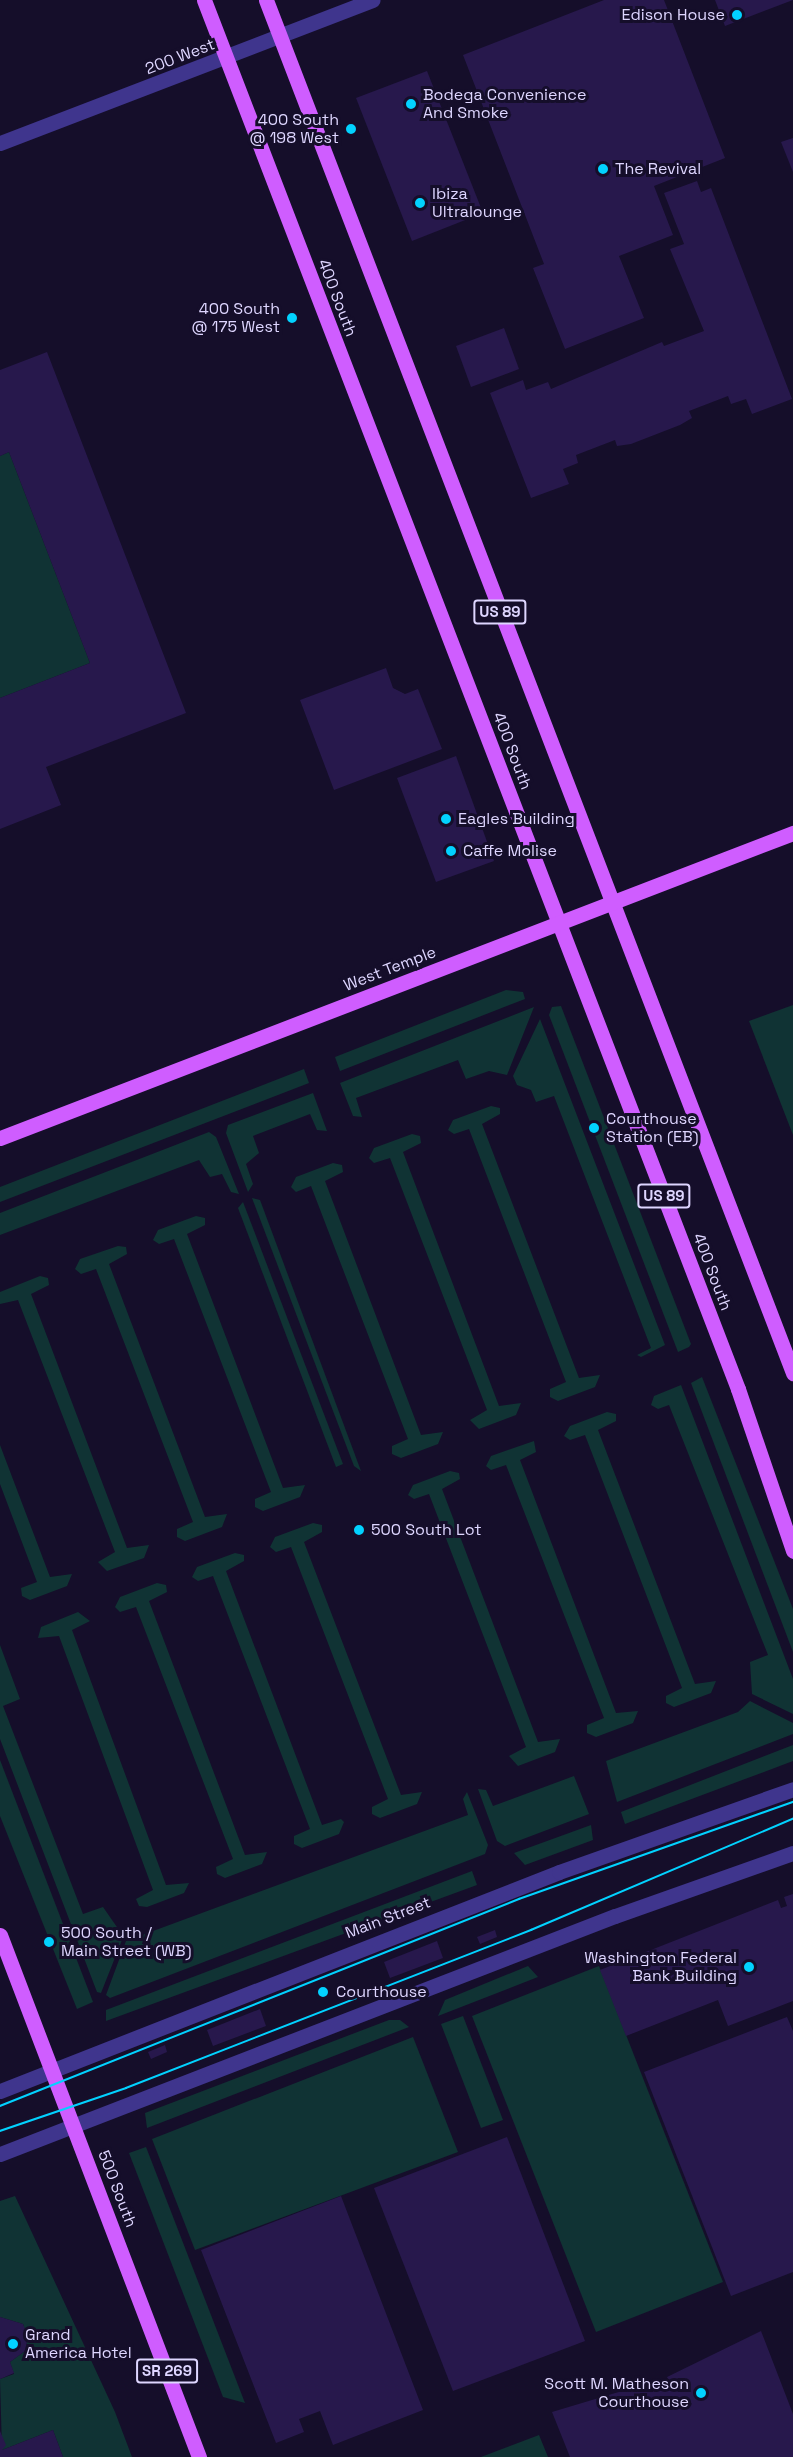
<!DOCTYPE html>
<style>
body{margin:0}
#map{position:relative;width:793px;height:2457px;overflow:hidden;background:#150e2a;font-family:"Space Grotesk",sans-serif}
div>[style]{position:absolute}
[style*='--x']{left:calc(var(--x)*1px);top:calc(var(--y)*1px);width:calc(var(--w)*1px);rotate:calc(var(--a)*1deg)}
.green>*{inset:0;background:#103334}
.building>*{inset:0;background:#27184c}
.minor>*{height:15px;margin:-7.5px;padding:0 7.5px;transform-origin:7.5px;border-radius:7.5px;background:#3f358d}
.major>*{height:15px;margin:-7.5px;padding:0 7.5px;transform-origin:7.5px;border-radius:7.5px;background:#cf5dff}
.tram>*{height:1.5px;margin:-0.75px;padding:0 0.75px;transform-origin:0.75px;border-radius:0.75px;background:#02d2ff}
.dots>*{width:16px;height:16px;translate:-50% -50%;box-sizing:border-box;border:3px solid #150e2a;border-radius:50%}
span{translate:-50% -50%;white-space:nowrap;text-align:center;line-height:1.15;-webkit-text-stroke:6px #150e2a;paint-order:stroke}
.shield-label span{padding:2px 4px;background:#150e2a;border:2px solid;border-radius:4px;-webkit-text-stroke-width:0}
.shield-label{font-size:15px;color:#ded6ff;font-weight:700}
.poi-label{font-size:16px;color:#ded6ff}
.right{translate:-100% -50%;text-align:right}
.left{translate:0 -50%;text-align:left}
.street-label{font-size:16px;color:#ded6ff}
</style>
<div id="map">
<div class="green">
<i style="clip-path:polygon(9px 452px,90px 663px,0 698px,0 456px)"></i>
<i style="clip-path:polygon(506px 990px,523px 992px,525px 999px,340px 1071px,335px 1057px)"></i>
<i style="clip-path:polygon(793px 1005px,793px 1135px,749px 1021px)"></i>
<i style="clip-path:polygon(561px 1006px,691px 1344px,689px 1347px,678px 1352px,549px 1015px,552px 1007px)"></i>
<i style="clip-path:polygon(534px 1007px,507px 1075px,489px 1071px,466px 1079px,458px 1060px,356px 1098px,362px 1117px,353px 1116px,340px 1083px)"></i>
<i style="clip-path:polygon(540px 1019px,665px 1345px,641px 1357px,637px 1355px,651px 1348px,554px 1096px,536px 1102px,531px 1090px,517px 1085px,513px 1076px)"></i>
<i style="clip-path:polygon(304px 1069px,309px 1083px,0 1202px,0 1187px)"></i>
<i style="clip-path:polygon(313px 1093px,327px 1131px,317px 1130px,310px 1114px,253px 1136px,259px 1153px,246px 1164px,253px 1184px,248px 1192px,226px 1133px,228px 1125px)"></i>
<i style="clip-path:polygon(491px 1106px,500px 1108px,500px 1114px,482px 1124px,579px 1378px,600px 1375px,595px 1387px,558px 1401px,550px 1397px,550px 1389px,566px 1382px,469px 1129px,454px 1134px,448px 1130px,453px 1120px)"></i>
<i style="clip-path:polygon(209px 1132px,216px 1137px,239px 1194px,231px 1192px,222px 1174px,210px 1177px,199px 1160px,0 1235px,0 1213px)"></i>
<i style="clip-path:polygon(412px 1134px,420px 1136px,421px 1143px,403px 1152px,499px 1406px,521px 1403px,516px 1415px,479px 1429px,470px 1420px,487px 1410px,390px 1158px,374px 1163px,369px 1158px,374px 1148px)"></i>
<i style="clip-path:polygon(333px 1163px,342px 1165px,343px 1172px,325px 1181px,421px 1435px,443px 1432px,438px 1444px,401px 1458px,392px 1454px,392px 1446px,408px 1439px,311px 1186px,296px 1192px,291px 1187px,296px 1177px)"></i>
<i style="clip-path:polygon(252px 1198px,260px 1200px,361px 1471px,354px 1466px)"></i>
<i style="clip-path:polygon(243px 1202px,343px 1464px,336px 1467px,238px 1208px)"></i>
<i style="clip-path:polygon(196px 1216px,205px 1218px,205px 1225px,187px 1234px,283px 1488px,305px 1485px,300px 1497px,263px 1511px,255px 1507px,255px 1499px,271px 1492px,174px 1239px,159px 1244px,153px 1240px,158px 1230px)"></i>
<i style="clip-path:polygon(118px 1246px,126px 1247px,127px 1254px,109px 1264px,205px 1517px,227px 1514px,222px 1527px,185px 1541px,177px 1537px,177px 1529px,193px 1522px,96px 1269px,81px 1274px,75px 1269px,80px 1259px)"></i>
<i style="clip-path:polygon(40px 1276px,48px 1278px,49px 1285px,31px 1294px,127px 1548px,149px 1545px,144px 1558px,107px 1571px,98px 1562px,115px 1552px,18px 1300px,0 1304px,0 1292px)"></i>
<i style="clip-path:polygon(702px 1377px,793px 1609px,793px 1652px,691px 1383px)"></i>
<i style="clip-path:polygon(681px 1385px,793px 1679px,793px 1714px,752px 1694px,750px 1662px,768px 1655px,669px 1405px,658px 1409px,651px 1405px,654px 1396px)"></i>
<i style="clip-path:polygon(607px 1412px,616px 1414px,616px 1421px,598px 1430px,695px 1684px,716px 1681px,711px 1693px,674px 1707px,666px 1703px,666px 1696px,682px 1688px,585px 1435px,570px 1440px,564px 1436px,570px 1426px)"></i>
<i style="clip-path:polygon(534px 1441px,536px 1452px,520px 1460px,616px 1713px,638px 1711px,633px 1723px,596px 1737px,587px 1733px,587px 1725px,604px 1718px,506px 1465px,491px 1470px,486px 1466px,491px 1456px)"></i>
<i style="clip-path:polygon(0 1445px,50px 1577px,72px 1574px,67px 1586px,30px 1600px,22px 1596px,21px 1588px,37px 1582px,0 1484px)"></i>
<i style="clip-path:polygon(450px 1471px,459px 1473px,460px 1479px,442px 1489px,538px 1742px,560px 1739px,555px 1752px,518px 1766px,509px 1756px,526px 1747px,429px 1494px,414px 1499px,408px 1495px,413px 1485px)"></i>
<i style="clip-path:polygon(313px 1523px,322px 1525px,322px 1532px,304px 1542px,401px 1795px,422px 1792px,417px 1804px,380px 1818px,372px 1814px,372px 1807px,388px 1799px,291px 1547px,276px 1552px,270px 1547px,275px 1537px)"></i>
<i style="clip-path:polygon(235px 1553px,244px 1555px,244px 1561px,226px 1571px,322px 1825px,341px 1819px,344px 1822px,339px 1834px,302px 1848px,294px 1844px,294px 1836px,310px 1829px,213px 1576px,198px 1581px,192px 1577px,197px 1567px)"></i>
<i style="clip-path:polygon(157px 1583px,166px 1585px,167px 1592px,149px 1601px,245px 1855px,267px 1852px,262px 1864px,225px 1878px,217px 1874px,216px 1867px,233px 1859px,136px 1607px,120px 1612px,115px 1607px,120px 1597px)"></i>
<i style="clip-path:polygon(78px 1612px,90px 1621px,72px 1630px,166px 1885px,189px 1883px,184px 1893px,147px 1907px,139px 1906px,136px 1899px,153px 1890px,59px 1636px,38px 1638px,41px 1627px)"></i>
<i style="clip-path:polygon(0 1645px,20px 1699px,3px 1706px,83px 1914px,103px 1907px,119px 1930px,122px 1940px,101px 1993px,97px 1992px,0 1739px)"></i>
<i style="clip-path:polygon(750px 1701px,793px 1723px,793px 1734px,617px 1802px,606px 1761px,738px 1712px)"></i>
<i style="clip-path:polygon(793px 1745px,793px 1761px,625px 1824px,621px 1812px)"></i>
<i style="clip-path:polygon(0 1760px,93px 2002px,77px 2009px,0 1816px)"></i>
<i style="clip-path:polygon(574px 1776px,589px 1814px,505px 1846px,497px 1841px,478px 1789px,486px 1790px,493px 1806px)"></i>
<i style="clip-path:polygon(467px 1792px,488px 1845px,485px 1854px,110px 1998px,106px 1995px,126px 1941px,468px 1815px,463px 1799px)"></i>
<i style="clip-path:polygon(591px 1825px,593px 1840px,525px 1865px,514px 1853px)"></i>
<i style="clip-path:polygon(472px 1871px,477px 1885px,106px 2021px,106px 2010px)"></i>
<i style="clip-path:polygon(528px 1966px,538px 1977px,438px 2016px,445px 2000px)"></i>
<i style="clip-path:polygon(599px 1966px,723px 2282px,596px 2332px,472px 2016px)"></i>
<i style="clip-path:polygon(463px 2016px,503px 2120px,481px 2128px,441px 2024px)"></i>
<i style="clip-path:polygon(389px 2020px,400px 2020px,409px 2027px,147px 2128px,145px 2113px)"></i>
<i style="clip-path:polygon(413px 2037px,458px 2152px,195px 2250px,152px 2139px)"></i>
<i style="clip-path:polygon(146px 2147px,245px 2403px,223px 2397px,129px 2153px)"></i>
<i style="clip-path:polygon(15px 2196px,115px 2412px,132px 2457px,63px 2457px,53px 2430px,2px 2450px,0 2379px,14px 2374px,10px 2362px,25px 2351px,28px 2338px,23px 2324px,0 2317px,0 2201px)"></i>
<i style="clip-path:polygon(539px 2435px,548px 2457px,481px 2457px)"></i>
</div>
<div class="building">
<i style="clip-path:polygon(604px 0,664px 0,725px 158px,654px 186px,673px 235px,619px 256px,644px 318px,565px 349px,533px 268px,544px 264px,463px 55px)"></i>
<i style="clip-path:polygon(715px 0,793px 0,725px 26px)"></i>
<i style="clip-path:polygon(427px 71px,483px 213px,412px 241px,356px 98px)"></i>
<i style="clip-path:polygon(793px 138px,793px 172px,781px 142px)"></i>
<i style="clip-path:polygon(697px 181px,701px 192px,711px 188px,792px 399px,752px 414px,746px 399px,731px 404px,728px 396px,689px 411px,692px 418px,680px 425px,631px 444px,617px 446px,615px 440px,576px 455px,578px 463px,563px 469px,569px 484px,531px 498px,490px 393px,523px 380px,526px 390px,548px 382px,551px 389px,662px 342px,664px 346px,704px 331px,670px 249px,684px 244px,664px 193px)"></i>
<i style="clip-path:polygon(504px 328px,519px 369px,471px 387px,456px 346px)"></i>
<i style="clip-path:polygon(47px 352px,186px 713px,46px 767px,61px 805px,0 829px,0 698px,90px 663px,9px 452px,0 456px,0 370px)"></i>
<i style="clip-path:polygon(386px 668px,393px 688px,405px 694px,418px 689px,442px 749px,334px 790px,300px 700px)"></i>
<i style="clip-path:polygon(456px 756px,494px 861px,436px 882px,397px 778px)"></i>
<i style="clip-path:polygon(793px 1894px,793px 2001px,728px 2026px,718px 2000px,626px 2036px,600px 1970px,778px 1900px,781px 1908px,787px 1906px,784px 1897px)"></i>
<i style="clip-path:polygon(495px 1930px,497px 1937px,480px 1944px,477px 1937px)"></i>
<i style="clip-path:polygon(437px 1941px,443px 1958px,390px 1978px,384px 1962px)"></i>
<i style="clip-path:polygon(260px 2009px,266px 2026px,213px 2046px,207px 2030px)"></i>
<i style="clip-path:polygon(787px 2017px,793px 2031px,793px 2272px,731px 2296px,644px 2072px)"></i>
<i style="clip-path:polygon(165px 2045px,167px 2052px,151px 2059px,148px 2052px)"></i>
<i style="clip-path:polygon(507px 2137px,585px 2341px,453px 2391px,374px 2188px)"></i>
<i style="clip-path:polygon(341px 2196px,423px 2410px,333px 2445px,320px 2411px,299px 2419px,304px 2432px,276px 2443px,201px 2250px)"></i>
<i style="clip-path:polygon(0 2317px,23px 2324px,28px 2337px,25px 2351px,10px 2362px,14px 2373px,0 2379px)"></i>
<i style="clip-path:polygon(761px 2331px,793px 2414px,793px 2457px,570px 2457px,552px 2412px,652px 2382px,656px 2392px,671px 2386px,667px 2377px)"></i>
<i style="clip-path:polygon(53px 2430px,63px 2457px,0 2457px,0 2431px,6px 2445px,2px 2450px)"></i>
</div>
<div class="minor">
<i style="--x:0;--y:143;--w:399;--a:-21"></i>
<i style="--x:0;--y:2091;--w:600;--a:-21.39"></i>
<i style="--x:559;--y:1872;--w:248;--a:-19.5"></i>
<i style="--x:0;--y:2154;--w:659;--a:-21.16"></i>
<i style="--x:615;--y:1916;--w:189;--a:-19.5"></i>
</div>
<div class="major">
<i style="--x:204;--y:0;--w:1488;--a:68.97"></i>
<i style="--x:738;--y:1389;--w:171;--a:71.2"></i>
<i style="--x:266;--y:0;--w:1471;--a:69"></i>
<i style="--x:0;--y:1138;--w:850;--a:-21.04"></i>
<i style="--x:0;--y:1935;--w:559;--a:69.13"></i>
</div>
<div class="tram">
<i style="--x:0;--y:2106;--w:559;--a:-21.74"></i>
<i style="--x:519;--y:1899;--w:291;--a:-19.5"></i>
<i style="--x:0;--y:2131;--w:133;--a:-18.8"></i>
<i style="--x:126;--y:2088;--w:435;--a:-21.3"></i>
<i style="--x:531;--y:1930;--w:285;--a:-23"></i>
</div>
<div class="dots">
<i style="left:737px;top:15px;background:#02d2ff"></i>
<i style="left:411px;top:104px;background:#02d2ff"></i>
<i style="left:351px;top:129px;background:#02d2ff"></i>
<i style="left:603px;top:169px;background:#02d2ff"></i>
<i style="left:420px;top:203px;background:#02d2ff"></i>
<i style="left:292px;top:318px;background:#02d2ff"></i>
<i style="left:446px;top:819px;background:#02d2ff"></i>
<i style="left:451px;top:851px;background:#02d2ff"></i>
<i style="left:594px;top:1128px;background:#02d2ff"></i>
<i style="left:359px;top:1530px;background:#02d2ff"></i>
<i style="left:49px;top:1942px;background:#02d2ff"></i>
<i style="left:749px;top:1967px;background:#02d2ff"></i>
<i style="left:323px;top:1992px;background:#02d2ff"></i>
<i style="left:13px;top:2344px;background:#02d2ff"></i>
<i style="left:701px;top:2393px;background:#02d2ff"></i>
</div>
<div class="shield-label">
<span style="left:500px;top:612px">US 89</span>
<span style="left:664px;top:1196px">US 89</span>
<span style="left:167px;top:2371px">SR 269</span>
</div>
<div class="poi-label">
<span class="right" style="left:725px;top:15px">Edison House</span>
<span class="left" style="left:423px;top:104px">Bodega Convenience<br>And Smoke</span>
<span class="right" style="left:339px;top:129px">400 South<br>@ 198 West</span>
<span class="left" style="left:615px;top:169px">The Revival</span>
<span class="left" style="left:432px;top:203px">Ibiza<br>Ultralounge</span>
<span class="right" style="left:280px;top:318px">400 South<br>@ 175 West</span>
<span class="left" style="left:458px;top:819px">Eagles Building</span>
<span class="left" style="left:463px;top:851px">Caffe Molise</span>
<span class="left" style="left:606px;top:1128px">Courthouse<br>Station (EB)</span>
<span class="left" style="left:371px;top:1530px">500 South Lot</span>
<span class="left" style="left:61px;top:1942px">500 South /<br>Main Street (WB)</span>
<span class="right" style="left:737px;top:1967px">Washington Federal<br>Bank Building</span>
<span class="left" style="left:336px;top:1992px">Courthouse</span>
<span class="left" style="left:25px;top:2344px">Grand<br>America Hotel</span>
<span class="right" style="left:689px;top:2393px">Scott M. Matheson<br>Courthouse</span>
</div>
<div class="street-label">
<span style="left:180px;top:57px;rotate:-21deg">200 West</span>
<span style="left:337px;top:298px;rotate:69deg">400 South</span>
<span style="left:512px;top:751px;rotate:69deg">400 South</span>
<span style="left:390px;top:969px;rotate:-21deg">West Temple</span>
<span style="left:712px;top:1272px;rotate:69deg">400 South</span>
<span style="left:388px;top:1918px;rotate:-21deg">Main Street</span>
<span style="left:117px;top:2189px;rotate:69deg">500 South</span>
</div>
</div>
